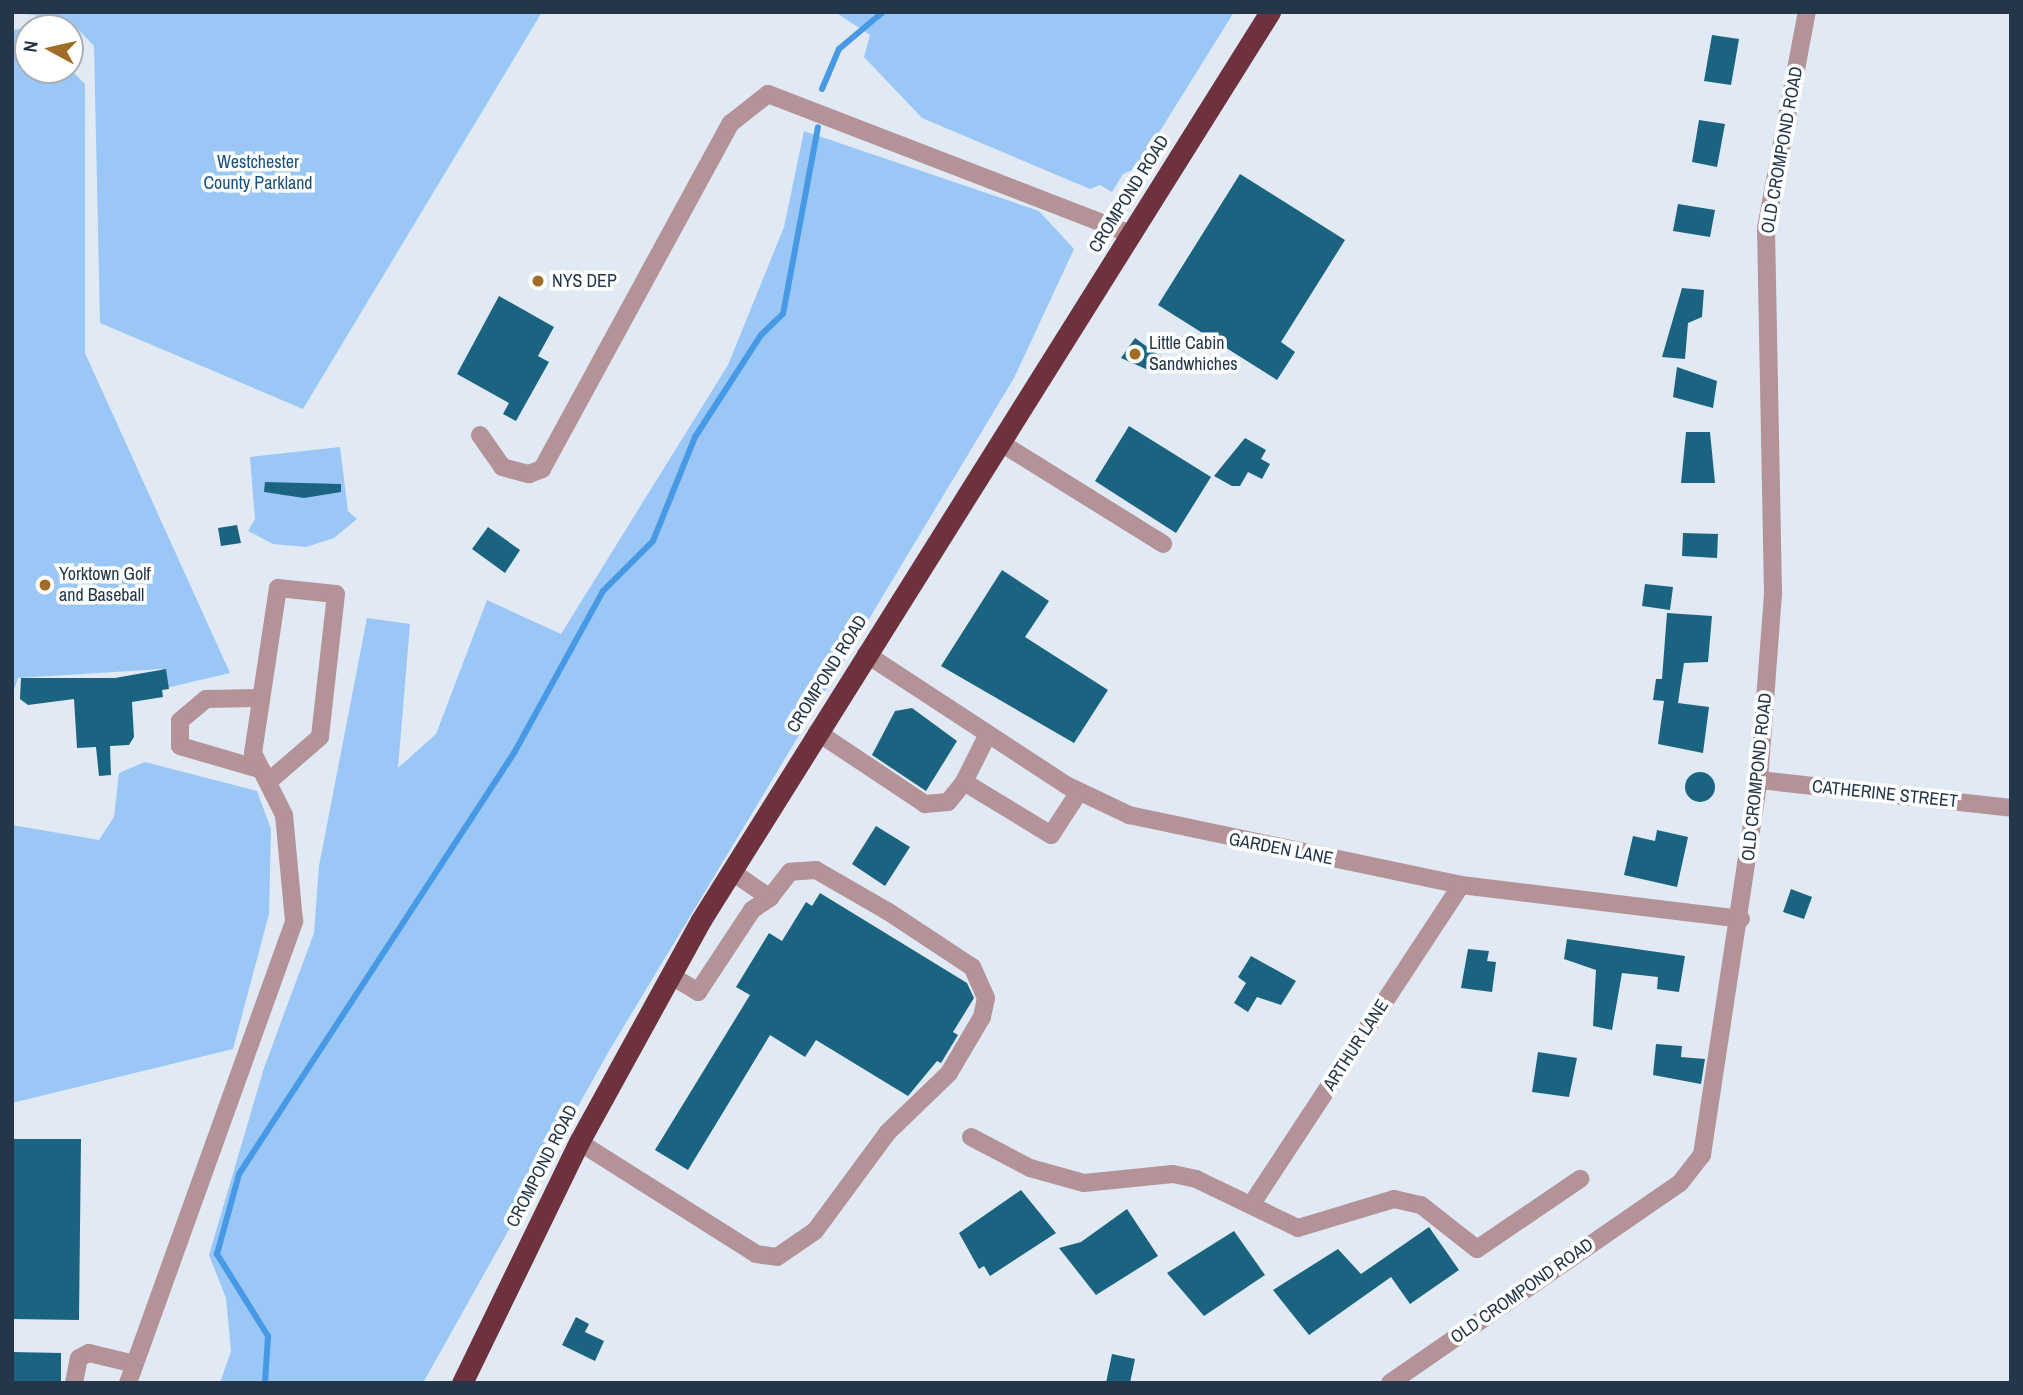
<!DOCTYPE html>
<style>
body{margin:0}
#map{position:relative;width:2023px;height:1395px;overflow:hidden;background:#e1eaf4;font-family:"Archivo Narrow",sans-serif}
div>[style]{position:absolute}
[style*='--x']{left:calc(var(--x)*1px);top:calc(var(--y)*1px);width:calc(var(--w)*1px);rotate:calc(var(--a)*1deg)}
.green>*{inset:0;background:#9ac7f5}
.stream>*{height:6px;margin:-3px;padding:0 3px;transform-origin:3px;border-radius:3px;background:#4799e5}
.building>*{inset:0;background:#1b6481}
.round{border-radius:50%}
.minor>*{height:18px;margin:-9px;padding:0 9px;transform-origin:9px;border-radius:9px;background:#b39397}
.highway>*{height:21px;margin:-10.5px;padding:0 10.5px;transform-origin:10.5px;border-radius:10.5px;background:#6d323e}
.dots>*{width:19px;height:19px;translate:-50% -50%;box-sizing:border-box;border:4px solid #fff;border-radius:50%}
span{translate:-50% -50%;white-space:nowrap;text-align:center;line-height:1.15;-webkit-text-stroke:7px #fff;paint-order:stroke}
.street-label{font-size:18px;color:#23364a}
.park-label{font-size:18px;color:#175082}
.poi-label{font-size:18px;color:#23364a}
.left{translate:0 -50%;text-align:left}
.frame{position:absolute;inset:0;border:14px solid #23364a;pointer-events:none}
.north{position:absolute;left:14px;top:14px;width:70px;height:70px;box-sizing:border-box;background:#fff;border:2px solid #a7afb7;border-radius:50%;rotate:278deg;font-size:19px;font-weight:700;line-height:28px;text-align:center;color:#23364a}
.north::after{content:'';display:block;margin:auto;width:24px;height:32px;background:#a16c25;clip-path:polygon(50% 0,100% 100%,50% 72%,0 100%)}
</style>
<div id="map">
<div class="green">
<i style="clip-path:polygon(12px 12px,542px 12px,303px 409px,100px 323px,94px 46px,69px 20px)"></i>
<i style="clip-path:polygon(835px 12px,1234px 12px,1137px 168px,1123px 174px,1112px 192px,1100px 185px,1090px 189px,922px 118px,864px 57px,870px 35px)"></i>
<i style="clip-path:polygon(28px 28px,28px 70px,70px 69px,85px 84px,85px 353px,230px 673px,166px 688px,162px 669px,18px 678px,12px 696px,12px 30px)"></i>
<i style="clip-path:polygon(804px 131px,1039px 211px,1074px 249px,1014px 378px,609px 1051px,423px 1383px,220px 1383px,231px 1351px,226px 1298px,209px 1255px,264px 1068px,314px 933px,319px 866px,367px 618px,410px 624px,398px 768px,436px 734px,487px 600px,561px 634px,728px 365px,784px 227px)"></i>
<i style="clip-path:polygon(340px 447px,348px 511px,357px 519px,334px 538px,306px 547px,273px 544px,248px 531px,255px 519px,250px 457px)"></i>
<i style="clip-path:polygon(145px 762px,257px 791px,271px 829px,269px 914px,233px 1049px,12px 1103px,12px 825px,99px 840px,114px 817px,119px 773px)"></i>
</div>
<div class="stream">
<i style="--x:822;--y:89;--w:43;--a:-67"></i>
<i style="--x:839;--y:49;--w:57;--a:-40.1"></i>
<i style="--x:265;--y:1383;--w:47;--a:-86.3"></i>
<i style="--x:268;--y:1336;--w:97;--a:-121.9"></i>
<i style="--x:217;--y:1254;--w:83;--a:-74.6"></i>
<i style="--x:239;--y:1174;--w:503;--a:-56.85"></i>
<i style="--x:514;--y:753;--w:185;--a:-61.2"></i>
<i style="--x:603;--y:591;--w:71;--a:-45"></i>
<i style="--x:653;--y:541;--w:112;--a:-68"></i>
<i style="--x:695;--y:437;--w:121;--a:-57.1"></i>
<i style="--x:761;--y:335;--w:30;--a:-44"></i>
<i style="--x:783;--y:314;--w:190;--a:-79.4"></i>
</div>
<div class="building">
<i style="clip-path:polygon(1712px 35px,1739px 39px,1731px 85px,1704px 81px)"></i>
<i style="clip-path:polygon(1699px 120px,1725px 124px,1717px 167px,1692px 162px)"></i>
<i style="clip-path:polygon(1240px 174px,1345px 240px,1281px 342px,1295px 352px,1277px 380px,1158px 305px)"></i>
<i style="clip-path:polygon(1678px 204px,1715px 210px,1710px 237px,1673px 231px)"></i>
<i style="clip-path:polygon(1682px 288px,1704px 290px,1702px 317px,1688px 323px,1685px 359px,1662px 357px)"></i>
<i style="clip-path:polygon(499px 296px,554px 327px,538px 356px,549px 362px,516px 421px,503px 414px,509px 403px,457px 374px)"></i>
<i style="clip-path:polygon(1135px 338px,1164px 359px,1155px 373px,1121px 358px)"></i>
<i style="clip-path:polygon(1677px 367px,1717px 381px,1713px 408px,1673px 397px)"></i>
<i style="clip-path:polygon(1129px 426px,1211px 477px,1176px 533px,1095px 481px)"></i>
<i style="clip-path:polygon(1686px 432px,1710px 432px,1715px 483px,1681px 483px)"></i>
<i style="clip-path:polygon(1245px 438px,1266px 450px,1261px 459px,1270px 464px,1262px 479px,1248px 472px,1240px 486px,1232px 486px,1214px 476px)"></i>
<i style="clip-path:polygon(265px 482px,341px 484px,341px 492px,304px 498px,264px 492px)"></i>
<i style="clip-path:polygon(237px 525px,241px 543px,221px 546px,218px 528px)"></i>
<i style="clip-path:polygon(488px 527px,520px 550px,505px 573px,472px 549px)"></i>
<i style="clip-path:polygon(1683px 533px,1718px 534px,1717px 558px,1682px 556px)"></i>
<i style="clip-path:polygon(1002px 570px,1049px 601px,1025px 637px,1108px 690px,1074px 743px,941px 666px)"></i>
<i style="clip-path:polygon(1645px 584px,1673px 587px,1670px 610px,1642px 606px)"></i>
<i style="clip-path:polygon(1667px 613px,1712px 616px,1708px 662px,1684px 663px,1678px 703px,1709px 707px,1703px 753px,1658px 744px,1664px 701px,1653px 700px,1656px 679px,1662px 679px)"></i>
<i style="clip-path:polygon(166px 669px,169px 689px,162px 690px,163px 697px,132px 702px,134px 737px,129px 745px,110px 746px,111px 775px,99px 776px,96px 747px,77px 748px,74px 699px,28px 705px,20px 699px,21px 678px,115px 678px)"></i>
<i style="clip-path:polygon(912px 708px,957px 741px,926px 791px,872px 755px,895px 711px)"></i>
<i class="round" style="left:1685px;top:772px;width:30px;height:30px"></i>
<i style="clip-path:polygon(876px 826px,910px 847px,885px 886px,852px 864px)"></i>
<i style="clip-path:polygon(1657px 830px,1688px 837px,1677px 887px,1624px 875px,1633px 836px,1655px 841px)"></i>
<i style="clip-path:polygon(1791px 889px,1812px 897px,1804px 919px,1783px 912px)"></i>
<i style="clip-path:polygon(820px 893px,967px 983px,974px 998px,953px 1032px,958px 1035px,941px 1063px,937px 1061px,908px 1096px,816px 1040px,805px 1057px,770px 1035px,688px 1170px,655px 1150px,750px 995px,736px 987px,769px 933px,782px 941px,806px 902px,812px 906px)"></i>
<i style="clip-path:polygon(1567px 939px,1685px 956px,1679px 992px,1657px 989px,1658px 977px,1622px 973px,1612px 1030px,1593px 1026px,1596px 970px,1564px 959px)"></i>
<i style="clip-path:polygon(1468px 949px,1489px 951px,1487px 961px,1496px 962px,1492px 992px,1461px 988px)"></i>
<i style="clip-path:polygon(1251px 956px,1296px 981px,1281px 1005px,1257px 997px,1248px 1012px,1234px 1003px,1246px 983px,1238px 977px)"></i>
<i style="clip-path:polygon(1656px 1044px,1682px 1046px,1681px 1057px,1705px 1059px,1701px 1084px,1653px 1075px)"></i>
<i style="clip-path:polygon(1538px 1052px,1577px 1058px,1569px 1097px,1532px 1092px)"></i>
<i style="clip-path:polygon(12px 1139px,81px 1139px,79px 1320px,12px 1319px)"></i>
<i style="clip-path:polygon(1021px 1190px,1056px 1233px,990px 1276px,984px 1266px,979px 1269px,959px 1233px)"></i>
<i style="clip-path:polygon(1127px 1209px,1158px 1256px,1096px 1295px,1059px 1248px,1081px 1242px)"></i>
<i style="clip-path:polygon(1429px 1227px,1459px 1270px,1410px 1304px,1391px 1277px,1309px 1335px,1273px 1290px,1338px 1249px,1361px 1274px)"></i>
<i style="clip-path:polygon(1234px 1231px,1265px 1275px,1204px 1316px,1167px 1273px)"></i>
<i style="clip-path:polygon(576px 1317px,589px 1324px,585px 1332px,604px 1341px,595px 1361px,562px 1345px)"></i>
<i style="clip-path:polygon(12px 1352px,61px 1353px,61px 1383px,12px 1383px)"></i>
<i style="clip-path:polygon(1112px 1354px,1135px 1359px,1130px 1383px,1106px 1383px)"></i>
</div>
<div class="minor">
<i style="--x:480;--y:435;--w:39;--a:55"></i>
<i style="--x:502;--y:467;--w:28;--a:15"></i>
<i style="--x:529;--y:474;--w:14;--a:-21"></i>
<i style="--x:542;--y:469;--w:394;--a:-61.4"></i>
<i style="--x:731;--y:123;--w:47;--a:-38.1"></i>
<i style="--x:768;--y:94;--w:389;--a:21.1"></i>
<i style="--x:1001;--y:443;--w:191;--a:31.9"></i>
<i style="--x:866;--y:654;--w:241;--a:33.2"></i>
<i style="--x:1068;--y:786;--w:68;--a:25.4"></i>
<i style="--x:1129;--y:815;--w:339;--a:11.9"></i>
<i style="--x:1461;--y:885;--w:282;--a:6.9"></i>
<i style="--x:256;--y:698;--w:50;--a:178.9"></i>
<i style="--x:206;--y:699;--w:34;--a:140"></i>
<i style="--x:180;--y:721;--w:25;--a:90"></i>
<i style="--x:180;--y:746;--w:85;--a:16.3"></i>
<i style="--x:817;--y:732;--w:130;--a:33.7"></i>
<i style="--x:925;--y:804;--w:23;--a:-5"></i>
<i style="--x:948;--y:802;--w:26;--a:-51"></i>
<i style="--x:988;--y:734;--w:54;--a:116.6"></i>
<i style="--x:964;--y:782;--w:102;--a:31.3"></i>
<i style="--x:1051;--y:835;--w:51;--a:-56.9"></i>
<i style="--x:1759;--y:780;--w:254;--a:6.3"></i>
<i style="--x:670;--y:975;--w:33;--a:31"></i>
<i style="--x:698;--y:992;--w:98;--a:-56.6"></i>
<i style="--x:752;--y:910;--w:22;--a:-34"></i>
<i style="--x:971;--y:1137;--w:67;--a:27.7"></i>
<i style="--x:1030;--y:1168;--w:56;--a:15.5"></i>
<i style="--x:1084;--y:1183;--w:89;--a:-5.8"></i>
<i style="--x:1173;--y:1174;--w:24;--a:12"></i>
<i style="--x:1196;--y:1179;--w:113;--a:25.7"></i>
<i style="--x:1298;--y:1228;--w:100;--a:-16.8"></i>
<i style="--x:1394;--y:1199;--w:28;--a:13"></i>
<i style="--x:1421;--y:1205;--w:71;--a:38.2"></i>
<i style="--x:1477;--y:1249;--w:125;--a:-34.2"></i>
<i style="--x:579;--y:1142;--w:209;--a:32.3"></i>
<i style="--x:756;--y:1254;--w:21;--a:8"></i>
<i style="--x:777;--y:1257;--w:46;--a:-34.4"></i>
<i style="--x:815;--y:1231;--w:123;--a:-53.6"></i>
<i style="--x:888;--y:1132;--w:85;--a:-44"></i>
<i style="--x:949;--y:1073;--w:65;--a:-59.5"></i>
<i style="--x:982;--y:1017;--w:19;--a:-78"></i>
<i style="--x:986;--y:998;--w:34;--a:-114"></i>
<i style="--x:972;--y:967;--w:102;--a:-146.6"></i>
<i style="--x:887;--y:911;--w:82;--a:-150"></i>
<i style="--x:816;--y:870;--w:26;--a:176"></i>
<i style="--x:790;--y:872;--w:33;--a:128"></i>
<i style="--x:770;--y:898;--w:47;--a:-145.3"></i>
<i style="--x:1251;--y:1205;--w:383;--a:-56.7"></i>
<i style="--x:74;--y:1383;--w:25;--a:-79"></i>
<i style="--x:79;--y:1358;--w:11;--a:-27"></i>
<i style="--x:89;--y:1353;--w:47;--a:13.4"></i>
<i style="--x:128;--y:1383;--w:491;--a:-70.2"></i>
<i style="--x:294;--y:921;--w:106;--a:-95.4"></i>
<i style="--x:284;--y:815;--w:69;--a:-116.6"></i>
<i style="--x:253;--y:753;--w:167;--a:-81.4"></i>
<i style="--x:278;--y:588;--w:58;--a:5.9"></i>
<i style="--x:336;--y:594;--w:144;--a:96.4"></i>
<i style="--x:320;--y:737;--w:69;--a:139.1"></i>
<i style="--x:1390;--y:1383;--w:352;--a:-34.6"></i>
<i style="--x:1680;--y:1183;--w:36;--a:-52"></i>
<i style="--x:1702;--y:1155;--w:379;--a:-81.4"></i>
<i style="--x:1759;--y:780;--w:188;--a:-85.7"></i>
<i style="--x:1773;--y:593;--w:365;--a:-91.1"></i>
<i style="--x:1766;--y:228;--w:220;--a:-79.3"></i>
</div>
<div class="highway">
<i style="--x:462;--y:1383;--w:268;--a:-64.1"></i>
<i style="--x:579;--y:1142;--w:253;--a:-61.2"></i>
<i style="--x:701;--y:920;--w:1072;--a:-57.93"></i>
</div>
<div class="dots">
<i style="left:538px;top:281px;background:#a16c25"></i>
<i style="left:1135px;top:354px;background:#a16c25"></i>
<i style="left:45px;top:585px;background:#a16c25"></i>
</div>
<div class="street-label">
<span style="left:1782px;top:150px;rotate:-80deg">OLD CROMPOND ROAD</span>
<span style="left:1129px;top:194px;rotate:-58deg">CROMPOND ROAD</span>
<span style="left:827px;top:674px;rotate:-58deg">CROMPOND ROAD</span>
<span style="left:1757px;top:777px;rotate:-84deg">OLD CROMPOND ROAD</span>
<span style="left:1885px;top:794px;rotate:6deg">CATHERINE STREET</span>
<span style="left:1281px;top:849px;rotate:11deg">GARDEN LANE</span>
<span style="left:1356px;top:1045px;rotate:-57deg">ARTHUR LANE</span>
<span style="left:542px;top:1166px;rotate:-63deg">CROMPOND ROAD</span>
<span style="left:1522px;top:1291px;rotate:-35deg">OLD CROMPOND ROAD</span>
</div>
<div class="park-label">
<span style="left:258px;top:173px">Westchester<br>County Parkland</span>
</div>
<div class="poi-label">
<span class="left" style="left:552px;top:281px">NYS DEP</span>
<span class="left" style="left:1149px;top:354px">Little Cabin<br>Sandwhiches</span>
<span class="left" style="left:59px;top:585px">Yorktown Golf<br>and Baseball</span>
</div>
<div class="frame"></div>
<div class="north">N</div>
</div>
